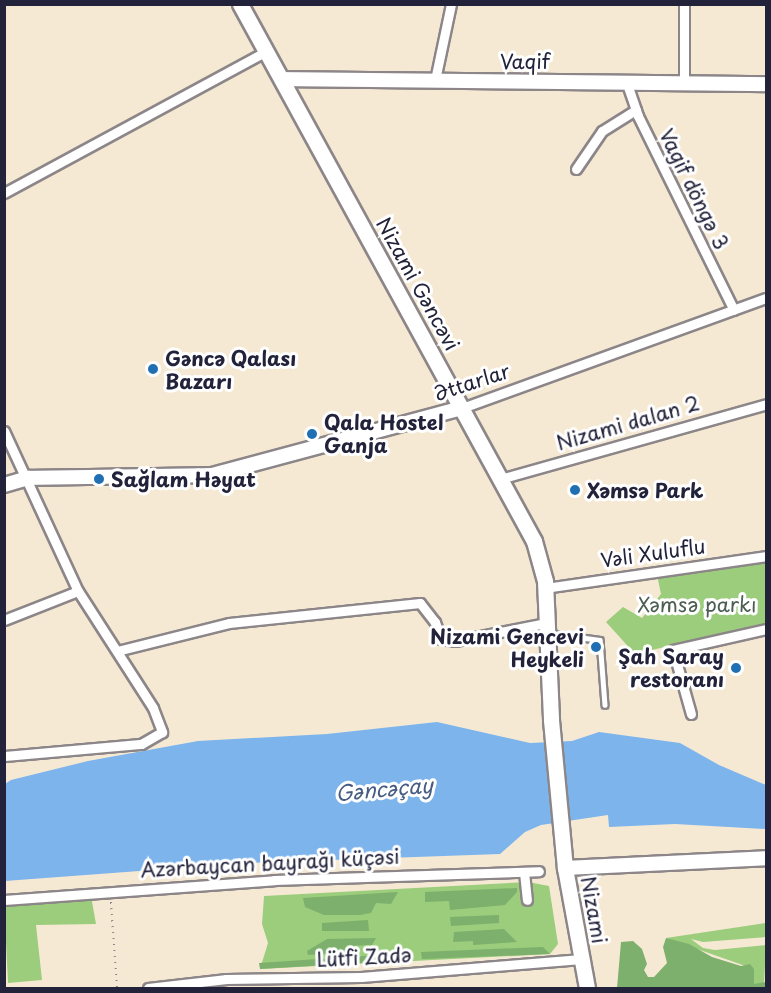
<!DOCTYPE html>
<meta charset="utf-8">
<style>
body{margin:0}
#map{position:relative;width:771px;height:993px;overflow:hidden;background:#f6e9d4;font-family:"Playpen Sans",sans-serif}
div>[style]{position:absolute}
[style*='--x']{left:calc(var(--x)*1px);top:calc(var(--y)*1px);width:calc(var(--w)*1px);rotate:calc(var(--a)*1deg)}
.green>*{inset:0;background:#9bcd7c}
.forest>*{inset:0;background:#7cb06c}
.water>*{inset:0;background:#7db4ec}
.path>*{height:2px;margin-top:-1px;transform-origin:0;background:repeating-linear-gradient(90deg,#8c8688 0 1.5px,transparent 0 6px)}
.roads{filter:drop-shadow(2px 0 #8c8688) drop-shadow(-2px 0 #8c8688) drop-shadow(0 2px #8c8688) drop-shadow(0 -2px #8c8688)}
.lane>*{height:4.5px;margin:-2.25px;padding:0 2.25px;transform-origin:2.25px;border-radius:2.25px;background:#fff}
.street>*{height:9px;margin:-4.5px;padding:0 4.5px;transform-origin:4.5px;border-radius:4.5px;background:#fff}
.secondary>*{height:14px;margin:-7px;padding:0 7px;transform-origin:7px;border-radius:7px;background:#fff}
.primary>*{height:15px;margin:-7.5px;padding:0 7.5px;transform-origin:7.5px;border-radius:7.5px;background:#fff}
.dots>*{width:16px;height:16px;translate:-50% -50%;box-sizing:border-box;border:3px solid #fff;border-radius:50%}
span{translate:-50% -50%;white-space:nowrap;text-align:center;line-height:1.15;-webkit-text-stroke:6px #fff;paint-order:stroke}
.street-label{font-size:20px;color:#22223b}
.poi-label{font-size:20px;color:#22223b;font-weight:700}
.left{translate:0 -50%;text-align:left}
.right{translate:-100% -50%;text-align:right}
.park-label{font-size:20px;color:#4c5e52}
.water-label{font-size:21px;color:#465c82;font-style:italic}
.frame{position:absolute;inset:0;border:6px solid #22223b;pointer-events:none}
</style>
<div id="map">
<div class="green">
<i style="clip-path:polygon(766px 561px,766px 623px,635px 654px,606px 622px,623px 607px,642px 618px,661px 594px,657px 575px)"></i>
<i style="clip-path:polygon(528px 882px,549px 886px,558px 944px,550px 954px,260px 969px,268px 943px,262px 924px,264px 896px)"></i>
<i style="clip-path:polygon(91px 896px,96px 924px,36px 925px,42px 980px,8px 983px,4px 902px)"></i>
<i style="clip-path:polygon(766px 923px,766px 937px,703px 942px,691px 939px,703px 948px,715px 950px,766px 945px,764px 985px,753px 984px,754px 969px,666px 938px)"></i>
</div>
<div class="forest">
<i style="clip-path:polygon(517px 888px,517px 892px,505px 905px,450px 910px,449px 901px,425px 902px,425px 892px)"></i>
<i style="clip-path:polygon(398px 892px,391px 904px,376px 903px,371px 913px,360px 915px,324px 915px,305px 907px,303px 898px)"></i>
<i style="clip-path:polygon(499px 915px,499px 923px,451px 926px,450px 917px)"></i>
<i style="clip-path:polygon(368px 920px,369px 931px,322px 931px,322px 923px)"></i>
<i style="clip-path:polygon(504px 929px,517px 942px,473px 945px,473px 941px,453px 942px,454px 932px)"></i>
<i style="clip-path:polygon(376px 938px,372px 945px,350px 946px,348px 952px,308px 955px,307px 951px,327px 939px)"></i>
<i style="clip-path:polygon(666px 938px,689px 944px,712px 957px,741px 966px,750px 964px,754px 969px,754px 984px,766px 982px,766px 988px,617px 988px,621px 942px,633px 941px,642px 949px,647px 964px,644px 970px,648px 977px,654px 977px,667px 963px,663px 947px)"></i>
<i style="clip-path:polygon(543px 947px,550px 954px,422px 959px,421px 952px)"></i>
<i style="clip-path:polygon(392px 954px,393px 961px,260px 969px,259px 963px)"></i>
</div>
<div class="water">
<i style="clip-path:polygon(437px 722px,530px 743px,572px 741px,599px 732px,680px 743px,719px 765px,766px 785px,766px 829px,675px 824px,609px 827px,608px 815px,541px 825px,525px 832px,500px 854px,247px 863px,5px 881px,5px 784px,11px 780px,88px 761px,198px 741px,327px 734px)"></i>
</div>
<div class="path">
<i style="--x:111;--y:902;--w:86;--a:86"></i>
<i style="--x:4;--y:977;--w:11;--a:80"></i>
</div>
<div class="roads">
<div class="lane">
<i style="--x:549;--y:633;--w:51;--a:7.8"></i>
<i style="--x:600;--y:640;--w:65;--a:85.6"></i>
</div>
<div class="street">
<i style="--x:684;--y:4;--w:78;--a:90"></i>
<i style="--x:435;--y:80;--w:78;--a:-78.1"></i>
<i style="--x:626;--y:81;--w:37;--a:71"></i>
<i style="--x:638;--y:116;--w:216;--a:63.7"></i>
<i style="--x:576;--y:169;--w:46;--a:-55.6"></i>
<i style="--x:602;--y:131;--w:40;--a:-32"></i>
<i style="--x:4;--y:193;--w:299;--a:-28.4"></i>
<i style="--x:462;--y:408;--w:323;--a:-19.9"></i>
<i style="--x:4;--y:431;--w:176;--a:65.2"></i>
<i style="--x:78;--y:591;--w:139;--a:57.3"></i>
<i style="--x:153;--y:708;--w:26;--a:69"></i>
<i style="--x:162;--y:732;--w:24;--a:150"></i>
<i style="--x:141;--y:744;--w:138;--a:175"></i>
<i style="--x:500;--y:479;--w:276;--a:-15.7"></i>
<i style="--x:545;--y:588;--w:223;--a:-8.2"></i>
<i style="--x:4;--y:620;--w:79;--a:-21.4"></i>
<i style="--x:117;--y:651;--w:115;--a:-14"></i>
<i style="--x:229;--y:623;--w:192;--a:-6"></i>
<i style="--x:420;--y:603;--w:24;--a:52"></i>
<i style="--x:435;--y:622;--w:18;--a:71"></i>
<i style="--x:441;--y:639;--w:14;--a:8"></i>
<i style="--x:455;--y:641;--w:93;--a:-11.2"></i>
<i style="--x:691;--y:714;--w:66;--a:-105.7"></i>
<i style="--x:673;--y:650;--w:95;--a:-12.7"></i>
<i style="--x:524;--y:872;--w:28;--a:84"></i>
<i style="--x:4;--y:900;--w:271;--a:-4.2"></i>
<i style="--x:274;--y:880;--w:265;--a:-1.9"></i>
<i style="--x:148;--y:988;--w:79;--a:-6.6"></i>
<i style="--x:226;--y:979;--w:135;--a:-0.8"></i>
<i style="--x:361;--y:977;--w:221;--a:-4.7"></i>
</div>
<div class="secondary">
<i style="--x:282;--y:79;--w:484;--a:0.6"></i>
<i style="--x:4;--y:485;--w:26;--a:-16"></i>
<i style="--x:29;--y:478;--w:183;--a:-0.9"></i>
<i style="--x:212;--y:475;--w:259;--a:-15"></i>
<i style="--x:565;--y:868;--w:201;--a:-2.8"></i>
</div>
<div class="primary">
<i style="--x:240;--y:4;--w:612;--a:61.3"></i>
<i style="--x:534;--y:541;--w:41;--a:74.6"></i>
<i style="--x:545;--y:581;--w:139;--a:87.5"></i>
<i style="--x:551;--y:720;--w:149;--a:84.6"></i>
<i style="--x:565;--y:868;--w:122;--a:79.6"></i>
</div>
</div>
<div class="dots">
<i style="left:153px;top:369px;background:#1f6fb2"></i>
<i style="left:312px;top:434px;background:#1f6fb2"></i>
<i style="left:99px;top:479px;background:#1f6fb2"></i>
<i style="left:575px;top:490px;background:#1f6fb2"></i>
<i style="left:596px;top:647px;background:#1f6fb2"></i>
<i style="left:736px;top:668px;background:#1f6fb2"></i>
</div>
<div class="street-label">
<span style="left:525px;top:61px">Vaqif</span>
<span style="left:694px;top:189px;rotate:64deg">Vagif döngə 3</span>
<span style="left:418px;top:284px;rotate:61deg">Nizami Gəncəvi</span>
<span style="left:472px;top:382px;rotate:-18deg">Əttarlar</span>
<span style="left:628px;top:423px;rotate:-16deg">Nizami dalan 2</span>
<span style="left:653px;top:553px;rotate:-8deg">Vəli Xuluflu</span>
<span style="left:270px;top:863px;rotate:-3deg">Azərbaycan bayrağı küçəsi</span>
<span style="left:594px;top:910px;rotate:80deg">Nizami</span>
<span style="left:364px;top:957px;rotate:-3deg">Lütfi Zadə</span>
</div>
<div class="poi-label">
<span class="left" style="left:165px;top:370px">Gəncə Qalası<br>Bazarı</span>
<span class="left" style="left:324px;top:434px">Qala Hostel<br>Ganja</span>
<span class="left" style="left:111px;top:479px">Sağlam Həyat</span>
<span class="left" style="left:587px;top:490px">Xəmsə Park</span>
<span class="right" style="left:584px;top:648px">Nizami Gencevi<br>Heykeli</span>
<span class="right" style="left:724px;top:668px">Şah Saray<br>restoranı</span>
</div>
<div class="park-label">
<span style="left:697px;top:604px">Xəmsə parkı</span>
</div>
<div class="water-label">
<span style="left:384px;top:788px;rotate:-5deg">Gəncəçay</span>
</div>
<div class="frame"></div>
</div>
